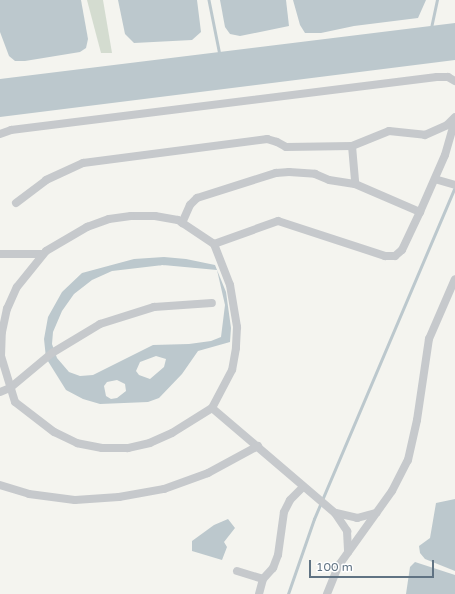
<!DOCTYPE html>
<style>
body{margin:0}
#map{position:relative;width:455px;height:594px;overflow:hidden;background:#f4f4ef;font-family:"Varela Round",sans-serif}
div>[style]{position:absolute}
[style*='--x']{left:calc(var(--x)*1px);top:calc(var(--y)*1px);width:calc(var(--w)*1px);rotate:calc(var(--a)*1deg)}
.green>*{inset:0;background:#d4dcd0}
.water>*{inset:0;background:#bcc8cd}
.stream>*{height:2.5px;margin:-1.25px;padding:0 1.25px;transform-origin:1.25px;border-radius:1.25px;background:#bcc8cd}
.minor>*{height:8px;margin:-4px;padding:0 4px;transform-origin:4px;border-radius:4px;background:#c6c9cc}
span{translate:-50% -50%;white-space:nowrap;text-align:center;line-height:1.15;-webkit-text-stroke:4px #fff;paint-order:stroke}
.scale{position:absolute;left:309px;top:560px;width:125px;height:18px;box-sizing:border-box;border:2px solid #607383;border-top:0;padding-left:5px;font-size:12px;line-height:14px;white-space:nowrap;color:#607383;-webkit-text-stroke:3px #fff;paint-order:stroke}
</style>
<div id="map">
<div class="green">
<i style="clip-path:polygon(87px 0,103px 0,112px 53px,101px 53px)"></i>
</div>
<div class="water">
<i style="clip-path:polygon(0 0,81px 0,88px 39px,86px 48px,80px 52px,25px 61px,15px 61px,9px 56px,0 32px)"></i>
<i style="clip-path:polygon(118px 0,197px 0,201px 32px,192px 40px,134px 43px,125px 34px)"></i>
<i style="clip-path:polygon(220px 0,286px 0,289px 26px,240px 36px,230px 34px,225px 27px)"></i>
<i style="clip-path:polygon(293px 0,426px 0,418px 18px,354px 26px,321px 33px,305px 33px,300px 25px)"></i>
<i style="clip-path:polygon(455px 23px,455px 60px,0 117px,0 79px)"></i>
<i style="clip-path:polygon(evenodd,164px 257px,186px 259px,215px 265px,226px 292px,231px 328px,230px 342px,198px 351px,182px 374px,159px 398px,148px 402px,100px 404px,83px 399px,66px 390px,46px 358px,44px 339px,48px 317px,62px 292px,82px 273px,134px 259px,164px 257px,163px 265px,217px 270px,225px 305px,221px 337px,211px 341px,189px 344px,153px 345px,93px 375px,80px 376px,69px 372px,57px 358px,52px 344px,53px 332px,62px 311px,74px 294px,92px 280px,112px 271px,163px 265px,164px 257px,156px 356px,166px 359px,164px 367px,150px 379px,139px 375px,136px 371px,140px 362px,156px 356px,164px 257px,117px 380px,125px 384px,126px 391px,117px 398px,111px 399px,106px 396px,104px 386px,107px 382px,117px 380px)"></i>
<i style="clip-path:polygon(455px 499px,455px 571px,425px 559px,420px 553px,419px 546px,430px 538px,436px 503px)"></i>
<i style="clip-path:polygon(228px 519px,235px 528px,224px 542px,227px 547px,222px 560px,192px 551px,192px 541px,214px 525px)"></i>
<i style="clip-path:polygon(415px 562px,455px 575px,455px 594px,406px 594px,410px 567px)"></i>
</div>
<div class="stream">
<i style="--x:209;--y:0;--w:56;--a:78.7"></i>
<i style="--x:431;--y:28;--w:29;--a:-78"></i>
<i style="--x:288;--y:594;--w:79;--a:-70.9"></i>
<i style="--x:314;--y:519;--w:361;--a:-67"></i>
</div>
<div class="minor">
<i style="--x:0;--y:134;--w:12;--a:-20"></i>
<i style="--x:11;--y:130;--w:429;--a:-7.1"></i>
<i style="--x:437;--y:77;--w:11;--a:0"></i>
<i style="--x:448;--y:77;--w:8;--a:30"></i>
<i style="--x:352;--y:146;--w:38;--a:85"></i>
<i style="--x:438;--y:180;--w:18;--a:16"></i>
<i style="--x:16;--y:203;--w:38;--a:-37"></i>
<i style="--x:46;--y:180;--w:41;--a:-24.7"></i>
<i style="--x:83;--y:163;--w:186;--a:-7.4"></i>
<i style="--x:267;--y:139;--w:10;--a:17"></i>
<i style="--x:277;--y:142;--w:10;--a:29"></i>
<i style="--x:286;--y:147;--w:66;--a:-0.9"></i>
<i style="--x:352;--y:146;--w:40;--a:-22"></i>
<i style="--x:389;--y:131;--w:36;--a:6"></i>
<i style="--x:425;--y:135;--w:24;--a:-24"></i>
<i style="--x:447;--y:125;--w:11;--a:-45"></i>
<i style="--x:131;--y:216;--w:24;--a:0"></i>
<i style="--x:155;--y:216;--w:23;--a:10"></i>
<i style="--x:178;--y:220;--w:43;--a:33.7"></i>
<i style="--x:214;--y:244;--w:44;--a:68.7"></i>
<i style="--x:230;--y:285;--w:43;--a:80.5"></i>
<i style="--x:237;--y:327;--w:21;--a:93"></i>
<i style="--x:236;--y:348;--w:22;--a:100"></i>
<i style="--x:232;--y:370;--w:43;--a:117.8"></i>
<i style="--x:212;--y:408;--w:47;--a:148"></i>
<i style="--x:172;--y:433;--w:24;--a:156"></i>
<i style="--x:150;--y:443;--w:23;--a:167"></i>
<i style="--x:128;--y:448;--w:26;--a:180"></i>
<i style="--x:102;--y:448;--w:25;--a:-169"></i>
<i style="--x:77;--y:443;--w:25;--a:-154"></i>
<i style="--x:54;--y:432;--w:49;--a:-142.4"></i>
<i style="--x:15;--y:402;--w:48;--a:-106.9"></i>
<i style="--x:1;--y:356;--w:24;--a:-88"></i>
<i style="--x:2;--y:332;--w:24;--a:-78"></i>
<i style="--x:7;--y:309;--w:24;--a:-66"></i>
<i style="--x:17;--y:287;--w:46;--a:-51.1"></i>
<i style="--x:46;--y:251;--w:48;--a:-30.3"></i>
<i style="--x:87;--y:227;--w:23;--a:-20"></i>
<i style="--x:109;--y:219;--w:22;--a:-8"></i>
<i style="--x:182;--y:223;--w:20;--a:-66"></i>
<i style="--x:190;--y:205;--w:10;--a:-45"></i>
<i style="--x:197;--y:198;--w:83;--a:-17.6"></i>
<i style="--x:276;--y:173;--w:13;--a:-4"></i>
<i style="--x:289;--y:172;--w:26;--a:4"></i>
<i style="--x:315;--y:174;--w:15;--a:23"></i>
<i style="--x:329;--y:180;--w:26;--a:9"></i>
<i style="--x:355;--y:184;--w:71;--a:23.3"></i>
<i style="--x:214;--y:244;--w:68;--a:-19.8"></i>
<i style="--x:278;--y:221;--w:113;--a:18.1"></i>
<i style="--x:385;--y:256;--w:10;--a:0"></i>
<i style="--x:395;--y:256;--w:9;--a:-41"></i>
<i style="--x:402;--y:250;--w:42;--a:-64.7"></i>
<i style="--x:420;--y:212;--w:62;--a:-66.3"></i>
<i style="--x:445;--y:155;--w:35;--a:-74"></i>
<i style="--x:0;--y:254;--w:42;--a:0"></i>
<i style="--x:0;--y:392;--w:11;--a:-22"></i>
<i style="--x:10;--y:388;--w:55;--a:-39.8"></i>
<i style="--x:52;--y:353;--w:56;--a:-31.1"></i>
<i style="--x:100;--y:324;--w:57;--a:-17.5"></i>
<i style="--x:154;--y:307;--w:58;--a:-3.9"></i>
<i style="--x:212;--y:408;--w:162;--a:40.5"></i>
<i style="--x:335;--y:513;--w:22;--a:56"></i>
<i style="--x:347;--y:531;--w:21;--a:87"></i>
<i style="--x:0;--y:485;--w:30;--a:17"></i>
<i style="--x:29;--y:494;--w:46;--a:7.4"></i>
<i style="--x:75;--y:500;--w:44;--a:-3.9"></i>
<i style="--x:119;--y:497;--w:46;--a:-10.1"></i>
<i style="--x:164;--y:489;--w:47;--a:-20"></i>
<i style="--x:208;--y:473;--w:57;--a:-28.4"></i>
<i style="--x:336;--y:513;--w:22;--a:13"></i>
<i style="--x:357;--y:518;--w:20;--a:-15"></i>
<i style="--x:237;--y:571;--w:27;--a:17"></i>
<i style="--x:259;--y:594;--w:16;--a:-75"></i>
<i style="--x:263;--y:579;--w:15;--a:-48"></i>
<i style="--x:273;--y:568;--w:14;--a:-69"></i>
<i style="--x:278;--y:555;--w:43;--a:-82.1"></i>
<i style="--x:284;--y:512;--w:13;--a:-63"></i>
<i style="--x:290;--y:500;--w:18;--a:-45"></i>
<i style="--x:327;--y:594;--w:31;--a:-68"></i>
<i style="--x:339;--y:565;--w:91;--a:-54.4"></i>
<i style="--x:392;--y:491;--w:35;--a:-63"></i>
<i style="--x:408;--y:460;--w:41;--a:-77.3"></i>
<i style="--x:417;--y:420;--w:82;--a:-81.6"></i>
<i style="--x:429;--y:339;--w:65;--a:-66.6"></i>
</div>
<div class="scale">100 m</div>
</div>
